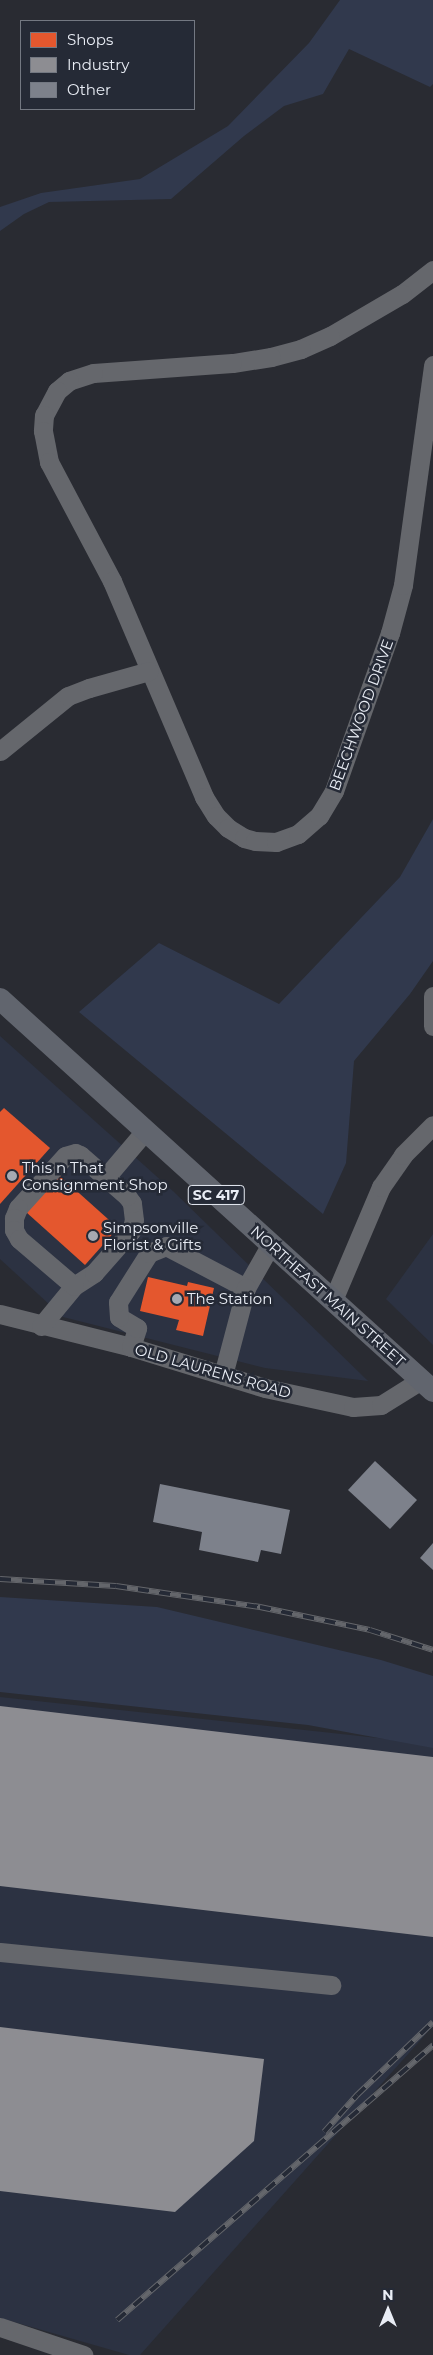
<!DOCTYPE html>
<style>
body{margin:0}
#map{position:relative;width:433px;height:2355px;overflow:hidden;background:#292b32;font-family:Montserrat,sans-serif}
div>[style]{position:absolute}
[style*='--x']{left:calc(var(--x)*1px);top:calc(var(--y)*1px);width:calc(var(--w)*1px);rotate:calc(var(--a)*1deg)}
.built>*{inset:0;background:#2c3242}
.green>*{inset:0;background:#31394d}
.shops>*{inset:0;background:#e4572e}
.industry>*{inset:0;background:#8d8d92}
.building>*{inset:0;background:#7d818b}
.minor>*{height:19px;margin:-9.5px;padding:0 9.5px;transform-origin:9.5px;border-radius:9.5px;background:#65676c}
.major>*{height:22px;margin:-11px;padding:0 11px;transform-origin:11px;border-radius:11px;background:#61656e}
.rail>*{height:5.5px;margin-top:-2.75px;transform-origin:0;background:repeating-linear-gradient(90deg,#252a36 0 11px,#64666b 0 22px);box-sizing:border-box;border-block:1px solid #64666b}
.dots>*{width:14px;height:14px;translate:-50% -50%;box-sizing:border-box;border:2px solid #252a36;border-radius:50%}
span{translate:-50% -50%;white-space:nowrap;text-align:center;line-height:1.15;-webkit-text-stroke:5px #252a36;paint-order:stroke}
.shield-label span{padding:1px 4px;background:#252a36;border:1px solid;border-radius:4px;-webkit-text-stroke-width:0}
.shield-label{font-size:14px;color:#e9edf5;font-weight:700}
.street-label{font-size:15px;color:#e9edf5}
.poi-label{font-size:15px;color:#e9edf5}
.left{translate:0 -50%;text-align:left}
.legend{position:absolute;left:20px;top:20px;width:175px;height:90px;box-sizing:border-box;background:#252a36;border:1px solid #737882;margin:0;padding:6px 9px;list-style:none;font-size:15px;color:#e9edf5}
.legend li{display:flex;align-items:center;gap:10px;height:25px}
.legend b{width:25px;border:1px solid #737882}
.north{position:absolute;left:363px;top:2285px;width:50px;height:50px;-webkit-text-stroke:4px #252a36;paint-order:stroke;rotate:0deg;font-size:14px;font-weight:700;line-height:20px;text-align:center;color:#e9edf5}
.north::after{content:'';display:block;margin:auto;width:18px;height:22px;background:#e9edf5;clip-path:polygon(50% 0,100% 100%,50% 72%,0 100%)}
</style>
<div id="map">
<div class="built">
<i style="clip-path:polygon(0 1036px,174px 1192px,368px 1381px,265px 1368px,63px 1317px,0 1259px)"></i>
<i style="clip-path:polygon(433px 1234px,433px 1345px,386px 1299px)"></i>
<i style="clip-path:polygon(0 1697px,433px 1744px,433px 2026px,140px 2355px,129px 2355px,0 2318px)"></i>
</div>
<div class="green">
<i style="clip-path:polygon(340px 0,433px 0,433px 84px,430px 87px,349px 49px,323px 94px,284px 106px,244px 136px,171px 199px,49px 202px,24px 214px,0 231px,0 207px,41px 193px,140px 179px,228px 126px,309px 43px)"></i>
<i style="clip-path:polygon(433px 819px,433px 961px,410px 994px,354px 1061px,346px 1163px,323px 1214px,79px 1012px,159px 943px,279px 1004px,400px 877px)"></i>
<i style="clip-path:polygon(0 1597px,157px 1607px,381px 1660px,433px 1676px,433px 1748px,308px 1725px,0 1692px)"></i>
</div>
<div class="shops">
<i style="clip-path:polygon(4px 1108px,50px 1148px,0 1204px,0 1112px)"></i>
<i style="clip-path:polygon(60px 1176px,118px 1228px,85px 1265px,26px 1212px)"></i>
<i style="clip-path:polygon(148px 1277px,187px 1286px,188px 1282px,214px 1288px,203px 1336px,176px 1330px,179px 1320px,140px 1311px)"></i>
</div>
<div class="industry">
<i style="clip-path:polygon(0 1706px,433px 1757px,433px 1937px,0 1886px)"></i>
<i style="clip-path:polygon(0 2027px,264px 2059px,254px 2141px,175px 2212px,0 2191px)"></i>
</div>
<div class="building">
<i style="clip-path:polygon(375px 1461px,417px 1500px,390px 1529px,348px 1490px)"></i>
<i style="clip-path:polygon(160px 1484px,290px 1510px,281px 1554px,261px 1550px,258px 1562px,199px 1550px,202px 1532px,153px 1522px)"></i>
<i style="clip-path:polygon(433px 1543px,433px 1570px,420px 1558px)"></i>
</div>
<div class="minor">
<i style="--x:433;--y:270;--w:39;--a:142"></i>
<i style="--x:402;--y:294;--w:83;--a:149.7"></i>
<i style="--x:330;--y:336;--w:32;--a:156"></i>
<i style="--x:301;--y:349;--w:31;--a:165"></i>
<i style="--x:271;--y:357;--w:39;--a:171"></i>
<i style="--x:232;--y:363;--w:139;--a:175.9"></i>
<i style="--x:93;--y:373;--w:25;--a:162"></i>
<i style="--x:69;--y:381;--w:16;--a:140"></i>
<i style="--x:57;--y:391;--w:27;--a:118"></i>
<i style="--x:44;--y:415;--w:16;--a:94"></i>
<i style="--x:43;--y:431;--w:32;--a:79"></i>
<i style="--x:49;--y:462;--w:135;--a:62.1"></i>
<i style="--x:112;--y:581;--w:235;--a:66.9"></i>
<i style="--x:204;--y:797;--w:22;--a:58"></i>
<i style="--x:216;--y:816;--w:17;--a:45"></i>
<i style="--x:228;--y:828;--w:19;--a:32"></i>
<i style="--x:244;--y:838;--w:11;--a:15"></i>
<i style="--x:255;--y:841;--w:21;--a:3"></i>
<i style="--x:276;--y:842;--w:23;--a:-20"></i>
<i style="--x:298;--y:834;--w:28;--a:-41"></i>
<i style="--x:319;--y:816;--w:29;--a:-59"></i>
<i style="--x:334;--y:791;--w:168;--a:-70.5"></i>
<i style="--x:390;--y:633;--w:50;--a:-74.8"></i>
<i style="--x:403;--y:585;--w:222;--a:-82.2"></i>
<i style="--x:0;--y:751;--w:87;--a:-39"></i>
<i style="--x:68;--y:696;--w:22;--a:-21"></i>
<i style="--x:89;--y:688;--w:62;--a:-15.8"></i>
<i style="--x:433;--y:996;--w:30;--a:90"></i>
<i style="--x:106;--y:1177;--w:60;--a:-49.7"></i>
<i style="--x:246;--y:1288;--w:51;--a:-60.4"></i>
<i style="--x:333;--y:1300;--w:123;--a:-67"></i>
<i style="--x:381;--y:1187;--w:39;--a:-55"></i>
<i style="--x:403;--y:1155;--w:42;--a:-45"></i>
<i style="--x:0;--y:1314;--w:135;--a:14.1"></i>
<i style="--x:131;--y:1347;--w:140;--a:17"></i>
<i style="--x:265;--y:1388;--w:90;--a:12.2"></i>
<i style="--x:353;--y:1407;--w:28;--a:-4"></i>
<i style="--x:381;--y:1405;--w:47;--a:-32"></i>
<i style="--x:41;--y:1326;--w:52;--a:-50.5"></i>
<i style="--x:74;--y:1286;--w:24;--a:-33"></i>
<i style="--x:94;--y:1273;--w:56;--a:-48.6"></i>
<i style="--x:131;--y:1231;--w:11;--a:-75"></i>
<i style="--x:134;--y:1220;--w:17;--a:-97"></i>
<i style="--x:132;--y:1203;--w:9;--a:-126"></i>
<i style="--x:127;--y:1196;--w:62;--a:-138.9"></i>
<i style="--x:80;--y:1155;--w:5;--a:-158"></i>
<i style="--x:75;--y:1153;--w:10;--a:163"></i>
<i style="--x:65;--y:1156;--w:70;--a:132.1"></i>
<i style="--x:18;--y:1208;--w:11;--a:112"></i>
<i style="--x:14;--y:1218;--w:12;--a:90"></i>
<i style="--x:14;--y:1230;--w:10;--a:61"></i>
<i style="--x:19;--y:1239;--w:72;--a:40.5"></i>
<i style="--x:131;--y:1347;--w:20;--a:-72"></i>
<i style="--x:137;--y:1328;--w:21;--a:-149"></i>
<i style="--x:119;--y:1317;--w:15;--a:-94"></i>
<i style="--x:118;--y:1302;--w:58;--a:-57.7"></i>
<i style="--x:149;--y:1253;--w:18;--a:-22"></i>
<i style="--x:166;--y:1246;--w:90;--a:27.7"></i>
<i style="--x:246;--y:1288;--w:90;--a:104.8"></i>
<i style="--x:0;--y:1952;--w:333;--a:5.7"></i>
<i style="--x:0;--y:2327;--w:88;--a:18.6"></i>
</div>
<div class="major">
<i style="--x:0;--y:999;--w:584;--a:42.15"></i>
</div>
<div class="rail">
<i style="--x:0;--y:1579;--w:116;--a:3.5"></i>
<i style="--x:116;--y:1586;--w:146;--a:8.3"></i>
<i style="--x:260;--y:1607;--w:112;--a:11.8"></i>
<i style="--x:370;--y:1630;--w:66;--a:17.6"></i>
<i style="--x:324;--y:2132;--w:50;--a:-48.3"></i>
<i style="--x:357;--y:2095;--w:105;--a:-43.8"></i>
<i style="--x:117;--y:2320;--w:419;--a:-41"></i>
</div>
<div class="dots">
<i style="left:12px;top:1176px;background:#a6a9b1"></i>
<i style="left:93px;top:1236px;background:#a6a9b1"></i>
<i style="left:177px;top:1299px;background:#a6a9b1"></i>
</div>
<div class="shield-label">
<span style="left:216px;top:1195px">SC 417</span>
</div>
<div class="street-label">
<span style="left:361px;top:715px;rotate:-70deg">BEECHWOOD DRIVE</span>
<span style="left:328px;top:1296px;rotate:42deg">NORTHEAST MAIN STREET</span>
<span style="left:213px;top:1371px;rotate:16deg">OLD LAURENS ROAD</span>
</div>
<div class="poi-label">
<span class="left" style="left:22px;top:1176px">This n That<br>Consignment Shop</span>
<span class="left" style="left:103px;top:1236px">Simpsonville<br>Florist &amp; Gifts</span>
<span class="left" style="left:187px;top:1299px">The Station</span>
</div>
<ul class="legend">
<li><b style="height:14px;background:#e4572e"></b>Shops</li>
<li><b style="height:14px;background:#8d8d92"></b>Industry</li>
<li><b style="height:14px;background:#7d818b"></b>Other</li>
</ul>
<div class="north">N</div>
</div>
